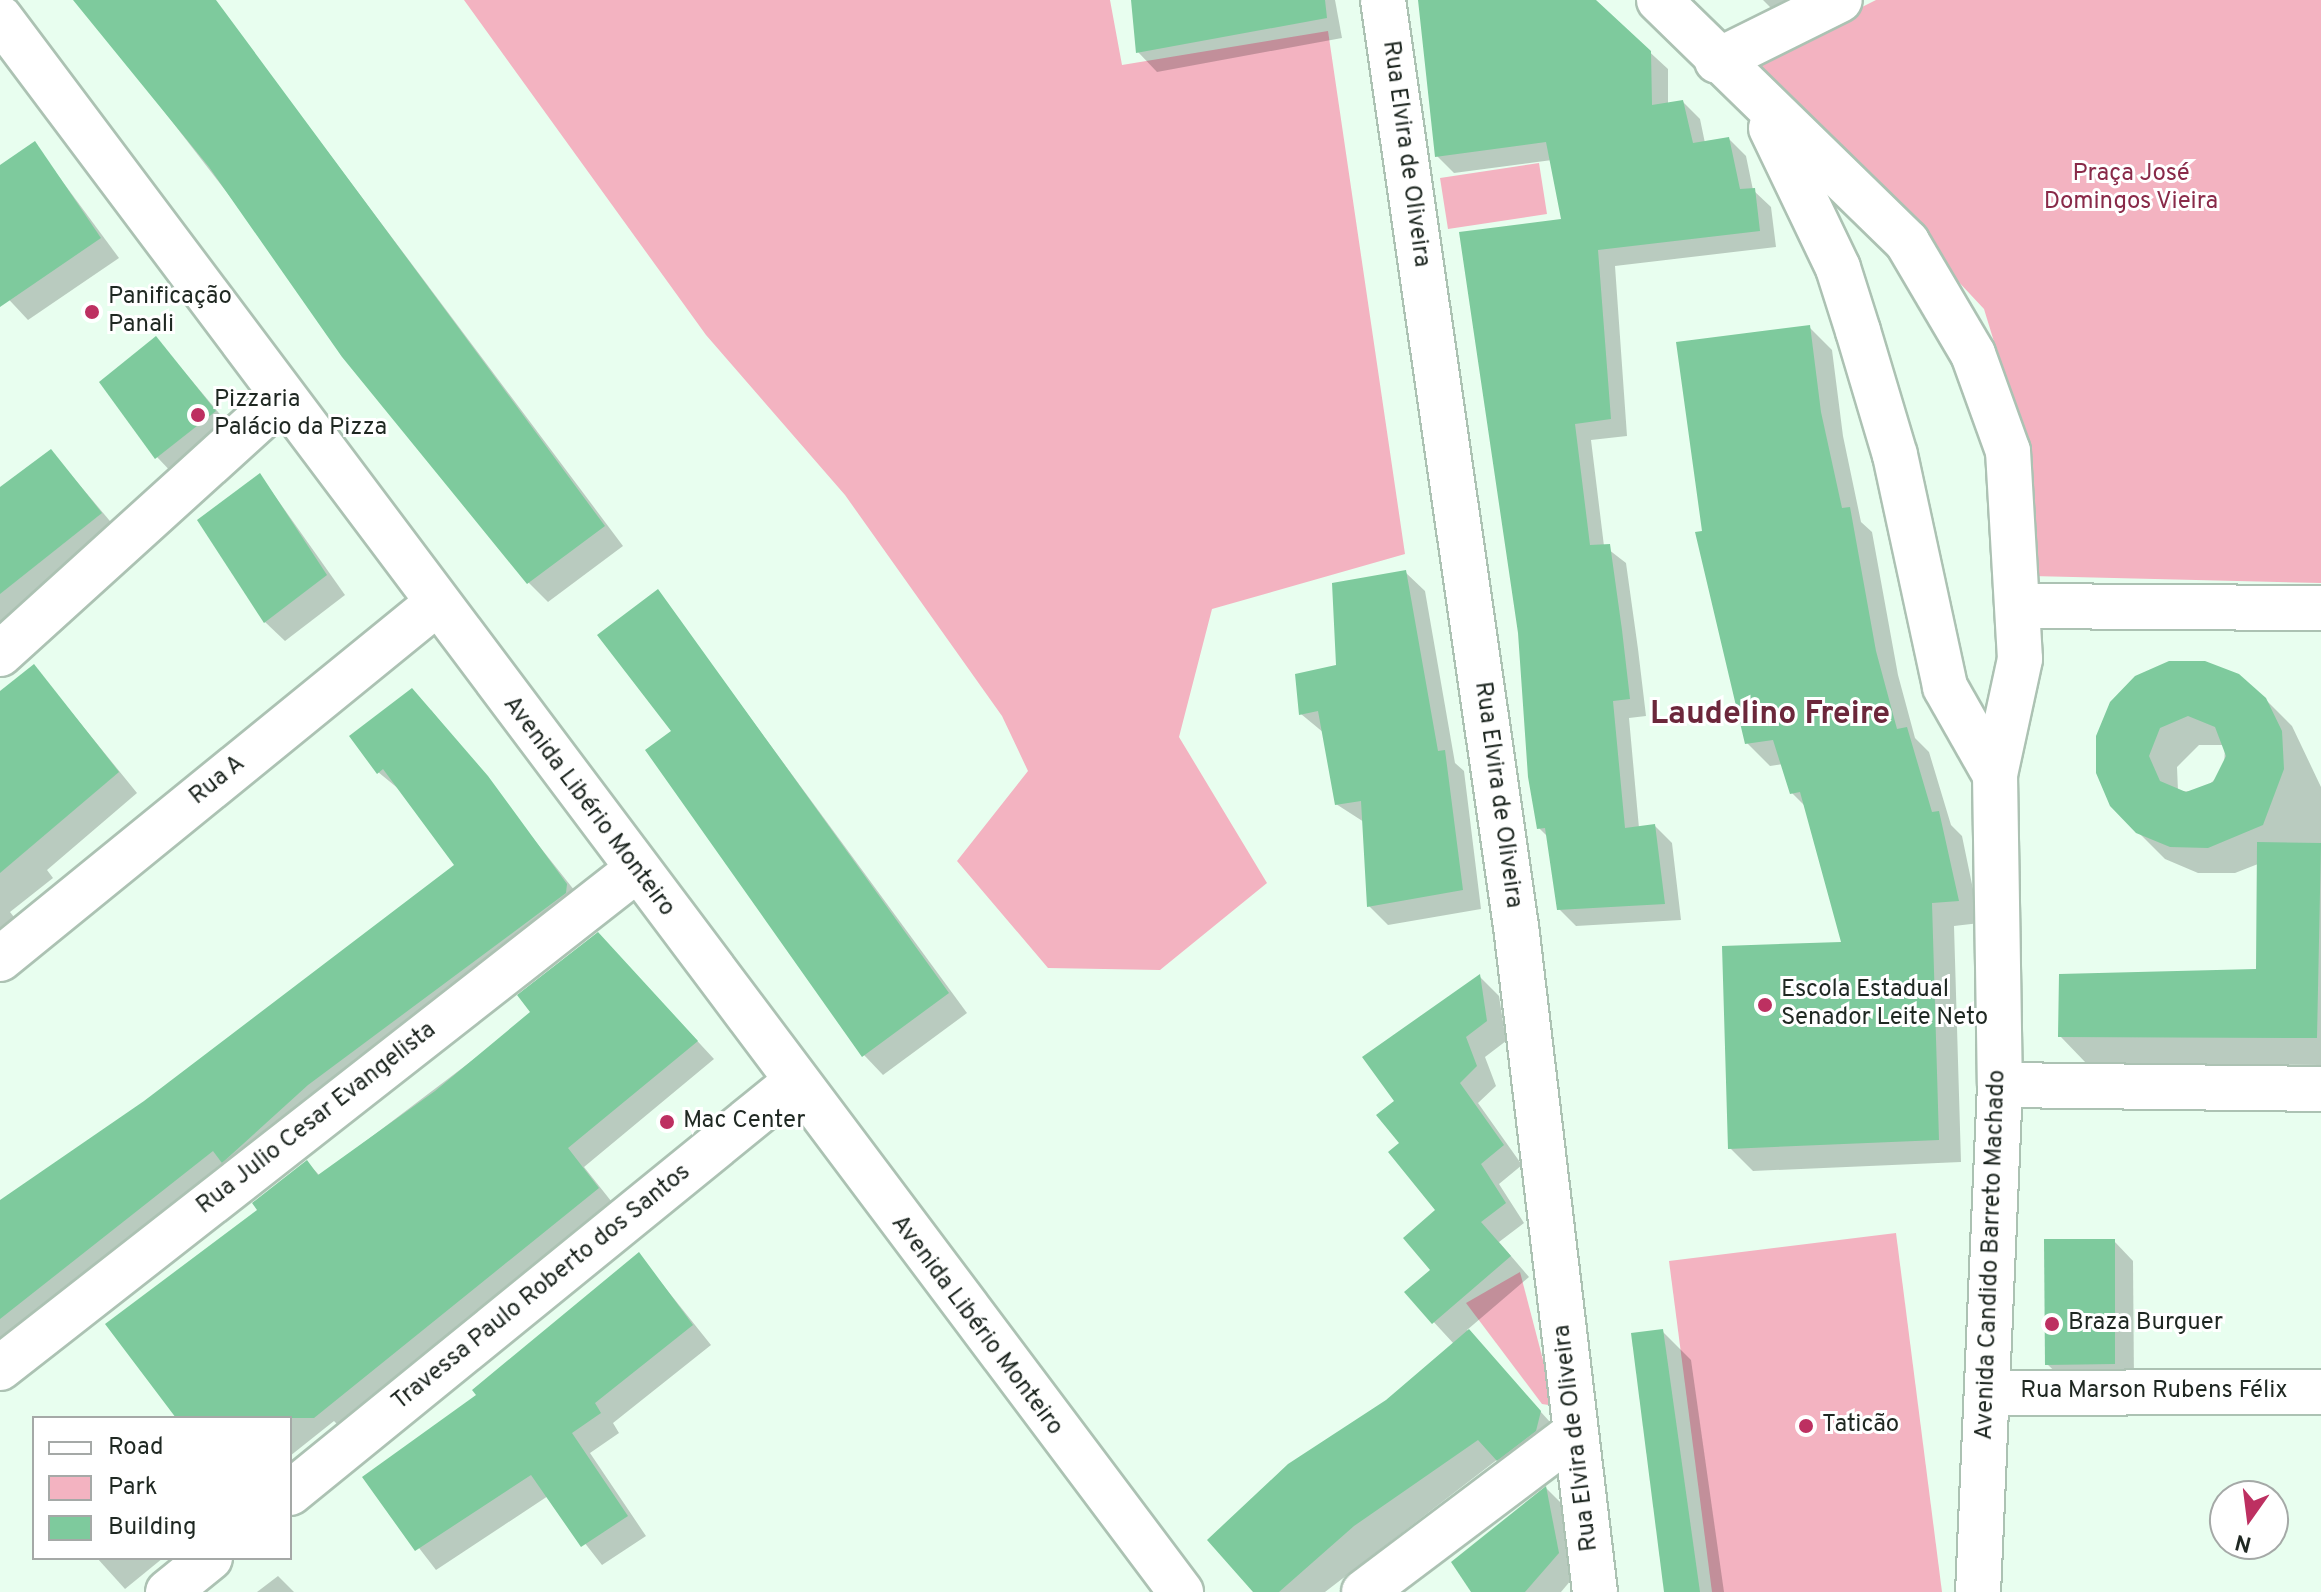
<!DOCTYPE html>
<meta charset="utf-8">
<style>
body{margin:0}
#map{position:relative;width:2321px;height:1592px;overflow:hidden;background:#e8feef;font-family:Overpass,sans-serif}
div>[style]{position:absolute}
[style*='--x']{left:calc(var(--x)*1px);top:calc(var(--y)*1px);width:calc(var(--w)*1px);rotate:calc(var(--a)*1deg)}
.green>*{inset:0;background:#f3b3c1}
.shadow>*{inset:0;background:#0003}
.building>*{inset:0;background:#7eca9d}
.roads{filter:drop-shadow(2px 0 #acc2b3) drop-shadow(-2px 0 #acc2b3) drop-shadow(0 2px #acc2b3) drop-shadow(0 -2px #acc2b3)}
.minor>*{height:44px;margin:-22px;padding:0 22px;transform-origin:22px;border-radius:22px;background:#fff}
.major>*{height:44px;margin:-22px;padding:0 22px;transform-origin:22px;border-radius:22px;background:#fff}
.dots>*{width:22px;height:22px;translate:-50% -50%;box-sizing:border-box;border:4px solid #fff;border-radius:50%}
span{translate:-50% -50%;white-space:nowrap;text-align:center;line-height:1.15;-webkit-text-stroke:6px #fff;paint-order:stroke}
.street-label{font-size:24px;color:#1f2822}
.park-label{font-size:24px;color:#892a49}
.poi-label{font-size:24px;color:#1f2822}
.left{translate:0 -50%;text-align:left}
.district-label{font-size:32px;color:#6c273b;font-weight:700}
.legend{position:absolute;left:32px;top:1416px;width:260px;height:144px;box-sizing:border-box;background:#fff;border:2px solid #a5a9a7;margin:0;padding:10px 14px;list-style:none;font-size:24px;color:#1f2822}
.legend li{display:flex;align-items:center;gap:16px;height:40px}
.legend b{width:40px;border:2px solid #a5a9a7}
.north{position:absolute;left:2209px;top:1480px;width:80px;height:80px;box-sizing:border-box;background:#fff;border:2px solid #a5a9a7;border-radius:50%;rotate:194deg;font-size:22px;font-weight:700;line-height:32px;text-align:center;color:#1f2822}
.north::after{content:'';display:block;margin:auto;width:28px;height:36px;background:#bd3061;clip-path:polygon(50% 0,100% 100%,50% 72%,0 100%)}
</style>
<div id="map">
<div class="green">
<i style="clip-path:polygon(464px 0,1110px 0,1122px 65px,1328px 31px,1405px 554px,1212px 609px,1179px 737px,1267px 883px,1160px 970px,1048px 968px,957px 861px,1028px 771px,1002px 716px,845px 495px,706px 335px)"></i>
<i style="clip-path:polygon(1876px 0,2321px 0,2321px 583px,2031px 576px,2028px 453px,1984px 309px,1883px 201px,1733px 72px)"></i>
<i style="clip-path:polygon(1539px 163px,1547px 214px,1448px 229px,1440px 178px)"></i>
<i style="clip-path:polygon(1896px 1233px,1942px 1592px,1712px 1592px,1669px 1261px)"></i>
<i style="clip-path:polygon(1520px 1272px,1555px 1406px,1542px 1404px,1466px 1303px)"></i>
</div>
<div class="shadow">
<i style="clip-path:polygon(78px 0,214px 0,623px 546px,548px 602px,529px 583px)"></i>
<i style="clip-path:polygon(1133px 0,1335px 0,1342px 38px,1157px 72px,1138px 52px)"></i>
<i style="clip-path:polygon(1419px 0,1593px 0,1668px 69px,1668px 104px,1683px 102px,1700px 119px,1705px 143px,1729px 139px,1746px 156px,1753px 190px,1771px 207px,1776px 247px,1615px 266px,1627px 436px,1591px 440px,1604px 546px,1626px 563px,1638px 649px,1646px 716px,1629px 718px,1639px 828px,1655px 826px,1672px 843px,1681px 920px,1576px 926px,1559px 909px,1548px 837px,1539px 828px,1564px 221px,1552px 160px,1454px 173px,1437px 156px)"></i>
<i style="clip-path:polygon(1763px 0,1823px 0,1781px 18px)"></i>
<i style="clip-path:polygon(34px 143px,119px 258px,28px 320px,0 290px,0 168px)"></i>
<i style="clip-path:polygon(1809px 327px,1832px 350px,1843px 436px,1861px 522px,1872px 532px,1898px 675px,1915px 738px,1929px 752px,1951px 825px,1962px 836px,1980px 923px,1954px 926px,1961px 1162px,1753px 1171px,1730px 1148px,1843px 944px,1807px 808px,1792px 793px,1783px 764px,1770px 766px,1747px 743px,1704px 533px)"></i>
<i style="clip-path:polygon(156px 338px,234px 431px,176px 477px,157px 457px)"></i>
<i style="clip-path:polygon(51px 451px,120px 533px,0 631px,0 492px)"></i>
<i style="clip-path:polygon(260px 475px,345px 595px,285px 641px,265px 622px)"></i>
<i style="clip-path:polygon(1405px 572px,1425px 591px,1455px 763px,1464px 771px,1481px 909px,1388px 925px,1369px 906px,1364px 822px,1336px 804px,1324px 733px,1301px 714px)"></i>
<i style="clip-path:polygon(658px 592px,967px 1013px,883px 1075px,864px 1055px,674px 732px)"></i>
<i style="clip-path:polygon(38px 671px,137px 793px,47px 870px,53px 878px,10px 912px,21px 926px,0 944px,0 701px)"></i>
<i style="clip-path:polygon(evenodd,2265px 699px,2292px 726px,2321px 787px,2321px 1065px,2086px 1063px,2060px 1036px,2258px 971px,2258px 864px,2235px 873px,2198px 873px,2165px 859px,2111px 805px,2111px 703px,2265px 699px,2199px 745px,2225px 745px,2224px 771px,2201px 792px,2178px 791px,2177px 767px,2199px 745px)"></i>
<i style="clip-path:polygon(431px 710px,586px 905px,0 1354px,0 1203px,146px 1102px,456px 865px,400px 790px,378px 772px)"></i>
<i style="clip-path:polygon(615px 952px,714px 1059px,584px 1167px,615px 1206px,341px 1428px,334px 1421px,290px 1456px,290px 1418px,179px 1418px,260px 1210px,307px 1162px,320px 1176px)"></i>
<i style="clip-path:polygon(1480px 977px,1499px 996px,1506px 1041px,1485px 1057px,1496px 1086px,1478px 1103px,1522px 1165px,1499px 1184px,1524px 1223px,1499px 1242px,1529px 1277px,1467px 1330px,1559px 1432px,1518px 1479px,1498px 1459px,1325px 1592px,1256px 1592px,1387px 1401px,1454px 1344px,1407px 1293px,1432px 1270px,1438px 1210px,1402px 1143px,1397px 1102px)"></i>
<i style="clip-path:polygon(2114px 1241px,2133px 1261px,2134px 1383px,2067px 1383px,2047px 1364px)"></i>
<i style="clip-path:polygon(639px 1255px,711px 1345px,613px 1423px,619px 1433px,590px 1453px,646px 1536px,602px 1565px,548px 1496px,436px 1570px,365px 1478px,479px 1395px)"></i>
<i style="clip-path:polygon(1662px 1331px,1691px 1360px,1724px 1592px,1666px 1592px)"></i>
<i style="clip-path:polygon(1546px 1488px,1565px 1507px,1577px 1573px,1561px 1592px,1473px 1592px)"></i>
<i style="clip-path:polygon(97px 1558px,163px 1558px,125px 1589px)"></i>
<i style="clip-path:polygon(278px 1576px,294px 1592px,257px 1592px)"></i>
</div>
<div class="building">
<i style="clip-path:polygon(73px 0,216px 0,605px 526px,527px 584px,342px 357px,209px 167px)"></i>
<i style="clip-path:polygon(1131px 0,1325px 0,1327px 18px,1136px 53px)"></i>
<i style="clip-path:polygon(1418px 0,1596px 0,1651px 51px,1652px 105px,1683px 100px,1693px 143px,1729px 137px,1740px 189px,1755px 188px,1760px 231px,1598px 250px,1611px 419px,1575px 424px,1590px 545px,1610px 544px,1622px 630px,1630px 699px,1613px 701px,1625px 828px,1655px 824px,1665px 904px,1557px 910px,1545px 828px,1537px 829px,1528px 777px,1518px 633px,1459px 232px,1561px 219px,1546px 142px,1435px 157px)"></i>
<i style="clip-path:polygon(35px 141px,101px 238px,0 307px,0 165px)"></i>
<i style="clip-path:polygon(1810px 325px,1821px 412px,1842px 508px,1850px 507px,1876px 651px,1897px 729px,1907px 727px,1932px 812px,1939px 811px,1959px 901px,1932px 903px,1939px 1140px,1728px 1149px,1722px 946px,1841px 942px,1800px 792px,1790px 794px,1773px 740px,1745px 744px,1695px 532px,1702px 531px,1676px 342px)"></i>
<i style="clip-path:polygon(156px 336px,216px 411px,155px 459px,99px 382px)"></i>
<i style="clip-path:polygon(51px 449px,102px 513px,0 594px,0 487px)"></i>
<i style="clip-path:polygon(260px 473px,327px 575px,264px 623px,197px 520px)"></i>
<i style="clip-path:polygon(1406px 570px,1438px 751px,1445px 750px,1463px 890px,1367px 907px,1361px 801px,1335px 805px,1318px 711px,1299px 715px,1295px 674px,1336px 665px,1332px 583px)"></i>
<i style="clip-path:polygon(658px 589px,949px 993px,862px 1057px,645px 750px,671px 731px,597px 635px)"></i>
<i style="clip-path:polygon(evenodd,2169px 661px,2205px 661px,2239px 674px,2266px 698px,2282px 731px,2284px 769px,2263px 825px,2208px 848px,2170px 847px,2136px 833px,2110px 806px,2096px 773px,2096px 736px,2110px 702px,2135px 676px,2169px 661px,2188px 716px,2215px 727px,2226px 756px,2213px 782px,2186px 792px,2160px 781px,2149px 756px,2160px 728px,2188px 716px)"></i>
<i style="clip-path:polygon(34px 664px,119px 772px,0 873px,0 691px)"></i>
<i style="clip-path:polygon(412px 688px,488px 776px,567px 884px,566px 893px,308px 1085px,222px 1163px,213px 1151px,0 1319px,0 1200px,144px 1101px,454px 865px,383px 769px,377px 774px,349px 736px)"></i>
<i style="clip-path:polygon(2257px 842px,2321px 843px,2317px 1038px,2058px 1037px,2059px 974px,2256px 969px)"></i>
<i style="clip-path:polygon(598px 932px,698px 1041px,568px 1148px,599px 1188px,314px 1418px,176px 1418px,105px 1324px,257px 1210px,252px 1203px,307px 1160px,318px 1175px,435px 1091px,530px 1012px,517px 995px)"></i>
<i style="clip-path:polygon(1480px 974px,1487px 1021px,1466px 1037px,1477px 1066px,1460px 1083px,1504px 1145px,1481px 1164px,1506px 1203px,1481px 1222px,1511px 1256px,1432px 1324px,1404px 1292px,1430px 1270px,1403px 1238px,1435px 1210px,1388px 1152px,1399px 1143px,1376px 1115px,1394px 1101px,1362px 1057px)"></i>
<i style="clip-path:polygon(2044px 1239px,2115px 1239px,2115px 1364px,2045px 1365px)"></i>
<i style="clip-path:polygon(639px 1252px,693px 1325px,595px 1403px,601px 1413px,572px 1433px,628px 1516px,581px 1547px,531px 1475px,415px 1551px,362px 1477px,476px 1395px,472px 1390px)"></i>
<i style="clip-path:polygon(1469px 1329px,1541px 1411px,1536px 1431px,1497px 1461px,1478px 1440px,1354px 1526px,1279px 1592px,1253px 1592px,1207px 1540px,1288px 1464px,1386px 1400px)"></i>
<i style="clip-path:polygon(1663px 1329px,1700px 1592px,1664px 1592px,1631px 1333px)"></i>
<i style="clip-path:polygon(1546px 1486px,1559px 1553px,1525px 1592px,1471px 1592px,1451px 1562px)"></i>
</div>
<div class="roads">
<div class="minor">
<i style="--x:1383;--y:0;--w:936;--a:81.83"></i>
<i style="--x:1516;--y:926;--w:671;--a:83.24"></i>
<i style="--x:1659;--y:0;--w:347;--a:44.3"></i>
<i style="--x:1907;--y:242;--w:130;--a:59.5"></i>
<i style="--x:1973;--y:354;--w:103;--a:70.2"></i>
<i style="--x:2008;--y:451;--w:208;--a:86.7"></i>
<i style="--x:2020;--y:659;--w:119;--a:102.2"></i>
<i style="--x:1995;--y:775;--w:310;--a:89.1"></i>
<i style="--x:2000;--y:1085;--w:507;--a:92.48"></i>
<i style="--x:1717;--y:61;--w:137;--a:-26.4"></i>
<i style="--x:1771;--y:128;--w:155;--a:64.4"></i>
<i style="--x:1838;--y:268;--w:66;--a:72.4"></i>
<i style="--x:1858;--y:331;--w:129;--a:73.4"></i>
<i style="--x:1895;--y:455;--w:237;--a:77.8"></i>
<i style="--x:1945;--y:687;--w:101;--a:60.4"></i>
<i style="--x:2020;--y:606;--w:301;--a:0.4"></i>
<i style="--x:0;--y:654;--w:381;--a:-42.2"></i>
<i style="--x:0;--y:959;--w:562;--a:-39.15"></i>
<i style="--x:2000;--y:1085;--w:321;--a:0.7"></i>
<i style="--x:0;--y:1368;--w:806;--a:-38.05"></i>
<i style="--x:1987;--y:1393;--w:334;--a:-0.2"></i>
<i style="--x:290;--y:1493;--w:650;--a:-39.13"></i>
<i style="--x:168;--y:1592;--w:54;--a:-39"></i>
<i style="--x:1364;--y:1592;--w:264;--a:-37"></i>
</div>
<div class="major">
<i style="--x:0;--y:18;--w:1968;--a:53.12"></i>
</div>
</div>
<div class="dots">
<i style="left:92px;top:312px;background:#bd3061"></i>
<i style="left:198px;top:415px;background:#bd3061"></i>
<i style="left:1765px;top:1005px;background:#bd3061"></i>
<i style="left:667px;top:1122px;background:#bd3061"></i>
<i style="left:2052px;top:1324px;background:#bd3061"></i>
<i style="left:1806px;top:1426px;background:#bd3061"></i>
</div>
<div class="street-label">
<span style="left:1405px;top:154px;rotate:82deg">Rua Elvira de Oliveira</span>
<span style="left:218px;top:781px;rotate:-39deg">Rua A</span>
<span style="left:1497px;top:795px;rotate:82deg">Rua Elvira de Oliveira</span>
<span style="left:588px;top:807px;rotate:53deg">Avenida Libério Monteiro</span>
<span style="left:317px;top:1119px;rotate:-38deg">Rua Julio Cesar Evangelista</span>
<span style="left:1992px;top:1255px;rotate:-88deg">Avenida Candido Barreto Machado</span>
<span style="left:542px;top:1288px;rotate:-39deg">Travessa Paulo Roberto dos Santos</span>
<span style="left:976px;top:1326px;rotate:53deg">Avenida Libério Monteiro</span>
<span style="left:2154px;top:1392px">Rua Marson Rubens Félix</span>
<span style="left:1577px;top:1438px;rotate:-97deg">Rua Elvira de Oliveira</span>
</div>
<div class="park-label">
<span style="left:2131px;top:189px">Praça José<br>Domingos Vieira</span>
</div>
<div class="poi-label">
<span class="left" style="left:108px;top:312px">Panificação<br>Panali</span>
<span class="left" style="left:214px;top:415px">Pizzaria<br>Palácio da Pizza</span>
<span class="left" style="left:1781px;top:1005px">Escola Estadual<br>Senador Leite Neto</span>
<span class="left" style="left:683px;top:1122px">Mac Center</span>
<span class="left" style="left:2068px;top:1324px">Braza Burguer</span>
<span class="left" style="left:1822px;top:1426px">Taticão</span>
</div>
<div class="district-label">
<span style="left:1770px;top:715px">Laudelino Freire</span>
</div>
<ul class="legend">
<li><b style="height:10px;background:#fff"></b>Road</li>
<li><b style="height:22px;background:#f3b3c1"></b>Park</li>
<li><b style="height:22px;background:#7eca9d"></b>Building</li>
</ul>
<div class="north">N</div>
</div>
